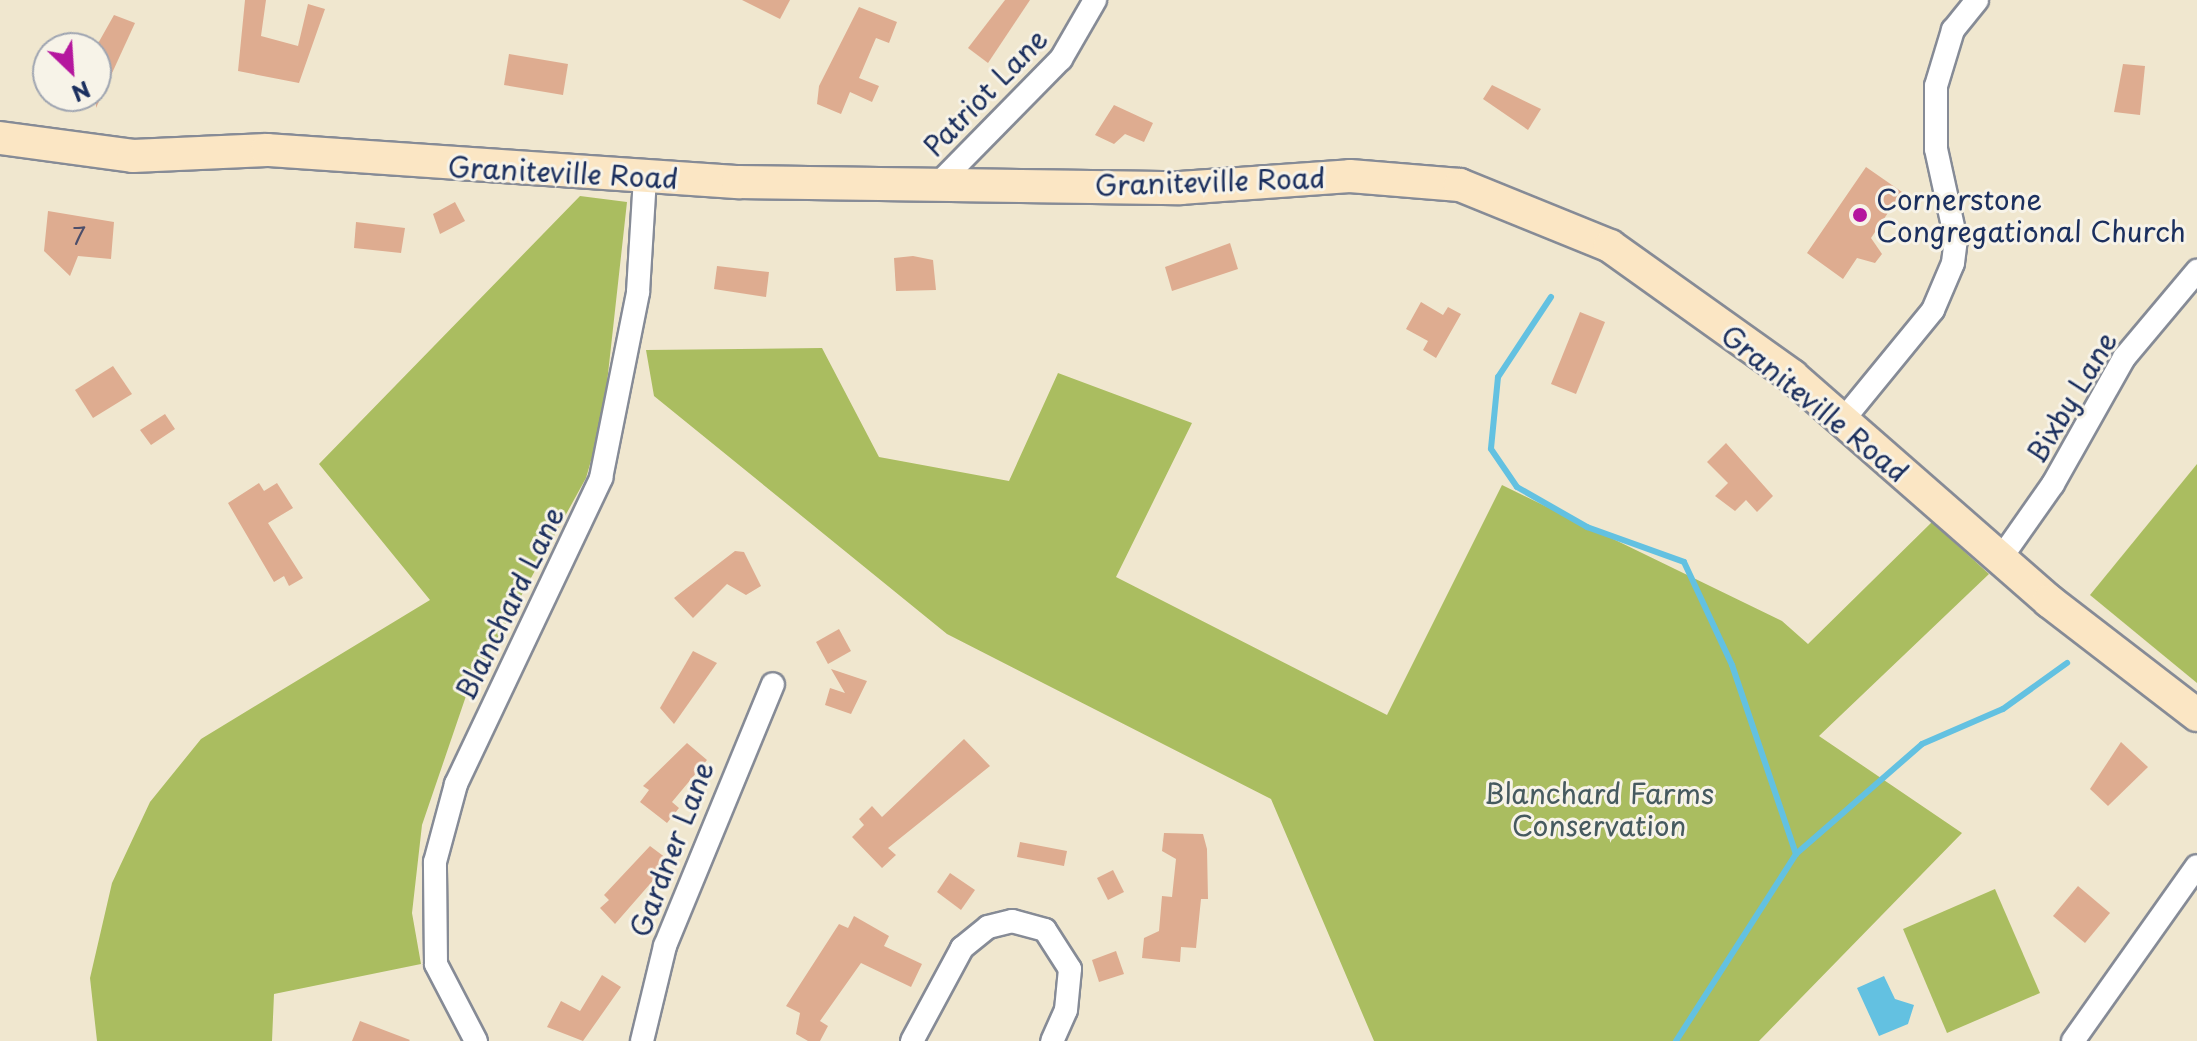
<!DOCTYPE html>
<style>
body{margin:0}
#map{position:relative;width:2197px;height:1041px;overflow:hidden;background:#f0e7cf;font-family:"Playpen Sans",sans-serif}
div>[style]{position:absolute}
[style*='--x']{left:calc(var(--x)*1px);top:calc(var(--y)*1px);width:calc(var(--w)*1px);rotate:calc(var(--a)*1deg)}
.green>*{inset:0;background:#aabd60}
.water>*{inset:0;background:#63c1e1}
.stream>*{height:6px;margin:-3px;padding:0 3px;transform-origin:3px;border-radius:3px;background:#63c1e1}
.building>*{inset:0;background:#deac90}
.roads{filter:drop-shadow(2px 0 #868b96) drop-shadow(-2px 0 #868b96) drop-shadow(0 2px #868b96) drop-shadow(0 -2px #868b96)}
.street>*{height:22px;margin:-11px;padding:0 11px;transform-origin:11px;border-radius:11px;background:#fff}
.secondary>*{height:32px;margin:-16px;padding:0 16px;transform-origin:16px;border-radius:16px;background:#fbe6c4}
.dots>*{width:22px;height:22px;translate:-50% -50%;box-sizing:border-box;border:4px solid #f7f3e8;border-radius:50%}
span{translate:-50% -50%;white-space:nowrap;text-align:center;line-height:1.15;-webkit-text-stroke:6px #f7f3e8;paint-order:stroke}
.number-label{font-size:24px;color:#4c4e6a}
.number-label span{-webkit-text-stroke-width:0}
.street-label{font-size:28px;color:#1b2f5e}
.poi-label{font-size:28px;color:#1b2f5e}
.left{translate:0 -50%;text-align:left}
.park-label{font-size:28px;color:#465a5f}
.north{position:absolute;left:32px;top:32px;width:80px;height:80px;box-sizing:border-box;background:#f7f3e8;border:2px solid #9fa5b1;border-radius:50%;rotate:155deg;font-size:22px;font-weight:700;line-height:32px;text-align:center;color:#1b2f5e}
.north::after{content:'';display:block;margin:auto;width:28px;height:36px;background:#b5179e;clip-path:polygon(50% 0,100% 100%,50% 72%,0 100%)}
</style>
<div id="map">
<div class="green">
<i style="clip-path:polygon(580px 196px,627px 202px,603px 419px,586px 478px,466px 696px,422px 825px,412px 913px,421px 964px,274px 994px,272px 1041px,97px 1041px,90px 978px,112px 883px,150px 802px,201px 739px,430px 600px,319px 464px)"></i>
<i style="clip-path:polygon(822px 348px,879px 457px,1009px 481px,1058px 373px,1192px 423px,1116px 577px,1387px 715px,1502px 485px,1782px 621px,1808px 644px,1932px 522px,1989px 574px,1819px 736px,1962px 833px,1759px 1041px,1374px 1041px,1271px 799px,947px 634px,654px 396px,646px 350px)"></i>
<i style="clip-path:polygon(2197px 464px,2197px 683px,2090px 595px)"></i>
<i style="clip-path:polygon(1995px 889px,2040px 993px,1947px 1033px,1903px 929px)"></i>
</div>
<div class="water">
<i style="clip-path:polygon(1884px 976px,1895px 999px,1914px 1005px,1908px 1024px,1879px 1036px,1857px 988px)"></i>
</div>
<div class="stream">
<i style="--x:1551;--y:297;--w:96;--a:123.5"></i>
<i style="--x:1498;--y:377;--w:72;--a:95.6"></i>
<i style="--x:1491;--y:449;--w:46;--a:55.6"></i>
<i style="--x:1517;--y:487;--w:81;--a:29.7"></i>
<i style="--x:1587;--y:527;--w:103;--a:19.8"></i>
<i style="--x:1684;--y:562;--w:114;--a:65"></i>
<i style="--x:1732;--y:665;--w:200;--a:71.3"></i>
<i style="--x:1676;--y:1041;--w:222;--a:-57.3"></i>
<i style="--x:1796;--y:854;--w:167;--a:-41.1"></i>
<i style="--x:1922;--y:744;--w:88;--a:-23.4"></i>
<i style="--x:2003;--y:709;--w:79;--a:-35.7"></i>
</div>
<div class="building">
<i style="clip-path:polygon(245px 0,266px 0,261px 36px,298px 46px,308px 4px,325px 9px,299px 83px,238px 71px)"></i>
<i style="clip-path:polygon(742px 0,790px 0,780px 19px)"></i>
<i style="clip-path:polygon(1005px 0,1030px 0,988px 63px,968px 48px)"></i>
<i style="clip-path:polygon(859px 7px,897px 22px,889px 43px,876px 38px,859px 78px,879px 86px,872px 102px,850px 92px,841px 114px,817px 104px,819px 86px)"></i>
<i style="clip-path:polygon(114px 15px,135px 23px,96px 108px,96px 47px)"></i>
<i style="clip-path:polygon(509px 54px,568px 64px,563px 95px,504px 85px)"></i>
<i style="clip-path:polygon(2123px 64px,2145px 66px,2140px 115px,2114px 112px)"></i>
<i style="clip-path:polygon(1492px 85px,1541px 109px,1528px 130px,1483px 99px)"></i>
<i style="clip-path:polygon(1114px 105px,1153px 123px,1144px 142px,1125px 134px,1114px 144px,1095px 135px)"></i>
<i style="clip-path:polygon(1866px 167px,1902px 192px,1871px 238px,1882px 254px,1875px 263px,1857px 258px,1843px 279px,1807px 253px)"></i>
<i style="clip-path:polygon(455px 202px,465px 221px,440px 234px,433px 214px)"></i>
<i style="clip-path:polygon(48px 211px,114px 222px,111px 259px,78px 256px,70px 276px,44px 251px)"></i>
<i style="clip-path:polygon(356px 222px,405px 228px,401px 253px,354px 248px)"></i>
<i style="clip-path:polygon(1230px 243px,1238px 269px,1172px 291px,1165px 267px)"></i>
<i style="clip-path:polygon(913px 256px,933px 260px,936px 290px,896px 291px,894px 258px)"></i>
<i style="clip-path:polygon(717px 266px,769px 272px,766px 297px,714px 289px)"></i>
<i style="clip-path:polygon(1421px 302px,1443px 315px,1448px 307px,1461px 314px,1436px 358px,1423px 350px,1428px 341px,1406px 329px)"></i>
<i style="clip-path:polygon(1580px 312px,1605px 322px,1576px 394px,1551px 384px)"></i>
<i style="clip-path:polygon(113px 366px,132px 394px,93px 418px,75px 390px)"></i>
<i style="clip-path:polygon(165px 414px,175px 429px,151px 445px,140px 430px)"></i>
<i style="clip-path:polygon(1726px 443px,1773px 496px,1757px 512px,1746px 500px,1735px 511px,1715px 496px,1728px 483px,1707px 462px)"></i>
<i style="clip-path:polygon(259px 483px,264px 491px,277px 483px,293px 508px,268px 523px,303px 578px,289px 586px,284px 576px,274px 582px,228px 503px)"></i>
<i style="clip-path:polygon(735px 551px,744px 552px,761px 586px,746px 595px,727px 584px,693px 618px,674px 598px)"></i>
<i style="clip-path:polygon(839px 629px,851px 651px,828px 664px,816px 642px)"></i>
<i style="clip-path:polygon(693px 651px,717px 663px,674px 724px,660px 708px)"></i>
<i style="clip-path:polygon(831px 669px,867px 681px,851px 714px,825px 705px,830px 688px,845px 693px)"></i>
<i style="clip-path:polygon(964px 739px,990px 766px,888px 848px,896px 855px,882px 868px,852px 837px,864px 825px,859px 819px,872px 806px,882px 817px)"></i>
<i style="clip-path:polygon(2121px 742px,2148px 767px,2108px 806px,2090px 789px)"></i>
<i style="clip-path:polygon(687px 743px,707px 760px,672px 802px,679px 808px,667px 823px,640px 802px,649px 790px,643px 786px)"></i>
<i style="clip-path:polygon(1164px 833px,1203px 834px,1207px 849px,1208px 899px,1201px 899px,1196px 948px,1181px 947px,1180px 962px,1142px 958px,1144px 938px,1159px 931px,1162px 896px,1172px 897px,1176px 859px,1162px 851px)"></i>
<i style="clip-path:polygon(1020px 842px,1067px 851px,1064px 866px,1017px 857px)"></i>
<i style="clip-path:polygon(650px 846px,670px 861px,615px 924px,600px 908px,609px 900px,604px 895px)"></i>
<i style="clip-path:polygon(1113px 870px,1124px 892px,1108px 900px,1097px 878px)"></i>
<i style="clip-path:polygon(950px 873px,975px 890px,961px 910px,937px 892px)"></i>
<i style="clip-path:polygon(2078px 886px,2110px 913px,2085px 943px,2053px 916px)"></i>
<i style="clip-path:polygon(854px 916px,889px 936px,884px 946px,922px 964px,911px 987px,861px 963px,820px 1021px,828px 1026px,820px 1041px,808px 1041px,796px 1034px,800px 1013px,786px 1006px,839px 924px,848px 928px)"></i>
<i style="clip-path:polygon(1116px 951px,1124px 974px,1099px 982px,1092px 960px)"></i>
<i style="clip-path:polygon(602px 975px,621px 987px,583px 1041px,547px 1027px,561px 1001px,580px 1011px)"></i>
<i style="clip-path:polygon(360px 1021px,410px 1040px,409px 1041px,352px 1041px)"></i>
</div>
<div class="roads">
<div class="street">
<i style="--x:939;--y:183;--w:174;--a:-45.5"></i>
<i style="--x:1061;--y:59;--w:68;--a:-60"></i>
<i style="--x:1843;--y:420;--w:142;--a:-50.7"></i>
<i style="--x:1933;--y:310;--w:51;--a:-66.9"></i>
<i style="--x:1953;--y:263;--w:23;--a:-83"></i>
<i style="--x:1956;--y:240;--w:93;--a:-102.4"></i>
<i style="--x:1936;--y:149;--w:63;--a:-90"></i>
<i style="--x:1936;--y:86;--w:59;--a:-73.1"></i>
<i style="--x:1953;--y:30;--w:38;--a:-51"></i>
<i style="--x:2001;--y:558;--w:90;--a:-54.9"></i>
<i style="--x:2053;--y:484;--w:145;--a:-60.6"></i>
<i style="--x:2124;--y:358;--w:114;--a:-50"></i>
<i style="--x:476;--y:1041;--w:87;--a:-117.5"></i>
<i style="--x:436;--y:964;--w:102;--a:-90.6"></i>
<i style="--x:435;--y:862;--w:81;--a:-74.9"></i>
<i style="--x:456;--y:784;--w:339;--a:-64.6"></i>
<i style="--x:601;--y:478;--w:190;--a:-78.7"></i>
<i style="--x:638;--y:292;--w:115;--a:-86.5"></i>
<i style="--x:642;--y:1041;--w:98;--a:-76.4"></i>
<i style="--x:665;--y:946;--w:283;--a:-67.6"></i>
<i style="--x:912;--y:1041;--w:106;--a:-61.7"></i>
<i style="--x:962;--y:948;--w:33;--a:-39"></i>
<i style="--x:988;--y:927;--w:25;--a:-14"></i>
<i style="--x:1012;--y:921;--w:34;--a:15"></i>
<i style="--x:1045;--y:930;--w:46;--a:57.3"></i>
<i style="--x:1070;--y:969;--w:41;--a:95.6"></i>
<i style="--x:1066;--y:1010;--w:34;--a:114"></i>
<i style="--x:2073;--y:1041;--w:214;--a:-54.7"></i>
</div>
<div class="secondary">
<i style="--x:0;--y:138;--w:134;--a:7.7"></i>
<i style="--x:133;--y:156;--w:134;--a:-2.6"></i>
<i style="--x:267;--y:150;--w:472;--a:3.9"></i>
<i style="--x:738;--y:182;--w:442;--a:0.8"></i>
<i style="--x:1180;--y:188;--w:170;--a:-4"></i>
<i style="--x:1350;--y:176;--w:110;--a:4.7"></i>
<i style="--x:1460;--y:185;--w:162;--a:22.1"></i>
<i style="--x:1610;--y:246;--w:224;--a:35.5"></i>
<i style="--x:1792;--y:376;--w:342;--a:41.2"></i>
<i style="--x:2049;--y:601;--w:187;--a:37.6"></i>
</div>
</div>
<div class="dots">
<i style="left:1860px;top:215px;background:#b5179e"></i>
</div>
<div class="number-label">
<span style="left:79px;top:236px">7</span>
</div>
<div class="street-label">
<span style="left:985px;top:92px;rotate:-46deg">Patriot Lane</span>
<span style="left:563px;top:172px;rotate:3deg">Graniteville Road</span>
<span style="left:1210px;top:181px;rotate:-2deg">Graniteville Road</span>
<span style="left:2071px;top:397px;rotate:-59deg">Bixby Lane</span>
<span style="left:1815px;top:403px;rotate:39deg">Graniteville Road</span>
<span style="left:509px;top:603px;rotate:-64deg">Blanchard Lane</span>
<span style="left:671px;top:849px;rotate:-69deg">Gardner Lane</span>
</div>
<div class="poi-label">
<span class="left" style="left:1876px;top:215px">Cornerstone<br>Congregational Church</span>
</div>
<div class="park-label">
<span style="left:1599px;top:809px">Blanchard Farms<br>Conservation</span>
</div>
<div class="north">N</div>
</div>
